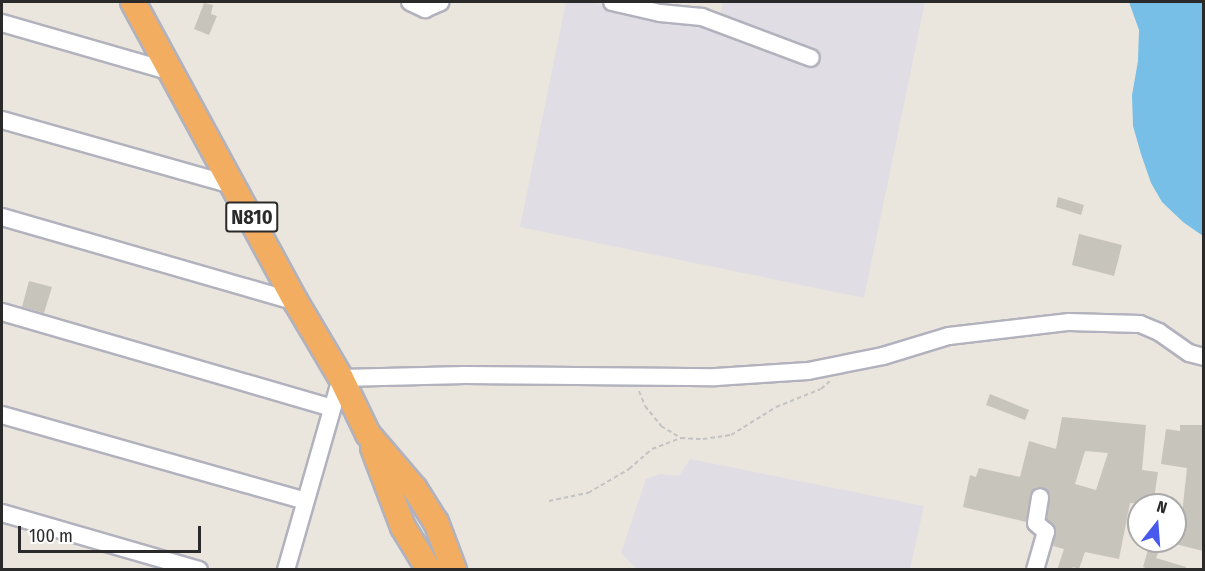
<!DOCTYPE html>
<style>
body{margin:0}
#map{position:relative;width:1205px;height:571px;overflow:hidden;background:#ebe6dd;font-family:"Fira Sans Condensed",sans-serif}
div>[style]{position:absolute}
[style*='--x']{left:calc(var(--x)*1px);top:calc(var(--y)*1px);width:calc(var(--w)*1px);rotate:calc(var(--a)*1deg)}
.industrial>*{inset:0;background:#e0dde4}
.water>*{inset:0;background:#77bfe6}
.building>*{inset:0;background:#c7c4bc}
.path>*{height:2px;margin-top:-1px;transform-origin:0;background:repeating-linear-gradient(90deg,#c3c3c3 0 4.5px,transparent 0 7.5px)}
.roads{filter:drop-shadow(2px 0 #b1b2bd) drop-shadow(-2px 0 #b1b2bd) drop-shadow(0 2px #b1b2bd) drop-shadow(0 -2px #b1b2bd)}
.minor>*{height:16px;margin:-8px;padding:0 8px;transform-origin:8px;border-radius:8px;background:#fff}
.highway>*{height:24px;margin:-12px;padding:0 12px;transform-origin:12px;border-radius:12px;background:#f3ad61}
span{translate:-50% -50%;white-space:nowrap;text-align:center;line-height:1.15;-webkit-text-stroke:4.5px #fff;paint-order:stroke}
.shield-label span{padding:2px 4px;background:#fff;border:2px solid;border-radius:4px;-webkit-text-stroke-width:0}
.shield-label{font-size:20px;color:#2a2a2a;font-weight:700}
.frame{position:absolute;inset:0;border:3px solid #2a2a2a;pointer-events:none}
.north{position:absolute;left:1127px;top:493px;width:60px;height:60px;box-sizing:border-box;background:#fff;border:2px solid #aaa;border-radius:50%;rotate:17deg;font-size:16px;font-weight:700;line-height:24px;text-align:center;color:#2a2a2a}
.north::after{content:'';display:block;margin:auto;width:21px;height:27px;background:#4859ed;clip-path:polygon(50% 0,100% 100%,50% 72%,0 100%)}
.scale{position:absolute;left:18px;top:526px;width:183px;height:27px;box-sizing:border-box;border:3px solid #2a2a2a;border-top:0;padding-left:8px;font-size:18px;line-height:21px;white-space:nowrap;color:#2a2a2a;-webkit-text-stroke:4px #fff;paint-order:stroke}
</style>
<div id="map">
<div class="industrial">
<i style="clip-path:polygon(566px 2px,591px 2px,717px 28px,723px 2px,925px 2px,864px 298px,520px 227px)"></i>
<i style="clip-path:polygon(690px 459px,924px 506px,910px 569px,636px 569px,621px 553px,646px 479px,660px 474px,679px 476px)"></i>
</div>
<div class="water">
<i style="clip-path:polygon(1129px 2px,1203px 2px,1203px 236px,1183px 222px,1162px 202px,1151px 183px,1141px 154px,1133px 126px,1132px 95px,1138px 61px,1139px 30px)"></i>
</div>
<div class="building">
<i style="clip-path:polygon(204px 3px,213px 5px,211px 14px,217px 16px,209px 35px,194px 29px)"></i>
<i style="clip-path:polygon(1058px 197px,1084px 205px,1081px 215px,1056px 207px)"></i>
<i style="clip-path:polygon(1079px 234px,1122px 245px,1114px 276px,1072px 265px)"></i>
<i style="clip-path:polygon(29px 281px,52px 287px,44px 313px,22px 307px)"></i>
<i style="clip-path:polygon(990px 394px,1029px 410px,1025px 420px,986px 405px)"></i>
<i style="clip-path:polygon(evenodd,1062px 417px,1146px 425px,1142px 470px,1158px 472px,1153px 505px,1130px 503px,1119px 559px,1085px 552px,1079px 569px,1073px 567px,1072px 570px,1057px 570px,1064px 549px,1053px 546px,1056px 530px,1047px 519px,1050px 498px,1046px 489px,1037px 487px,1032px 491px,1026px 522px,963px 507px,970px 475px,976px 477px,979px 468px,1020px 477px,1029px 441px,1056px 449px,1062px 417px,1085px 451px,1108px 453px,1096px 490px,1075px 484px,1085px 451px)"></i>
<i style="clip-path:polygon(1180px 425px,1203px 425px,1203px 551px,1175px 544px,1175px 512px,1182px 514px,1187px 468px,1161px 464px,1166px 429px,1180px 431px)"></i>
<i style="clip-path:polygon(1148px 550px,1158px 553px,1156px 558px,1186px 567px,1186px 570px,1151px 570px,1143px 567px)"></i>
</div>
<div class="path">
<i style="--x:639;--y:391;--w:16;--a:68"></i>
<i style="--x:645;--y:406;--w:26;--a:51"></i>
<i style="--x:661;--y:426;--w:23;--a:31"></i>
<i style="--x:681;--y:438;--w:22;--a:3"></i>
<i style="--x:703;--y:439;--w:28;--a:-8"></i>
<i style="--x:731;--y:435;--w:53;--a:-31.9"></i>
<i style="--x:776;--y:407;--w:48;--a:-21.8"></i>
<i style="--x:821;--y:389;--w:12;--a:-42"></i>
<i style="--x:549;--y:501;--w:40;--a:-12"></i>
<i style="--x:588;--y:493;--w:48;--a:-30.3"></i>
<i style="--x:629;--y:469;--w:30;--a:-41"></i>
<i style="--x:652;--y:449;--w:31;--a:-21"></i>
</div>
<div class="roads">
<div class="minor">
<i style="--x:410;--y:2;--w:17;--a:25"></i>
<i style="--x:425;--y:9;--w:17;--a:-24"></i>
<i style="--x:612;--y:2;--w:49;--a:12.9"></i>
<i style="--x:660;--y:13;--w:42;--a:5.4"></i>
<i style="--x:702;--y:17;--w:116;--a:20.6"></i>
<i style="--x:2;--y:23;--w:177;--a:16.1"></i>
<i style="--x:2;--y:120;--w:242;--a:15.8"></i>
<i style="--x:2;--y:217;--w:306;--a:16.1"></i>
<i style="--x:2;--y:312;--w:344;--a:16.2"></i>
<i style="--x:2;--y:415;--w:315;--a:15.8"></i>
<i style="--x:2;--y:513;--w:205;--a:16.1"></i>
<i style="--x:286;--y:570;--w:200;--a:-74"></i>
<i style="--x:341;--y:378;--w:124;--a:-1.4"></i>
<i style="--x:465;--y:375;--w:251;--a:0.5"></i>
<i style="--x:716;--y:377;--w:92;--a:-3.7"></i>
<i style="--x:808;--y:371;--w:76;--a:-11.3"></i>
<i style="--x:883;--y:356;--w:69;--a:-16.9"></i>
<i style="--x:949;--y:336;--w:121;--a:-6.7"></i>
<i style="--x:1069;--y:322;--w:71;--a:1.6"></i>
<i style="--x:1140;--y:324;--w:21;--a:23"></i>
<i style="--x:1159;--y:332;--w:37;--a:35"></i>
<i style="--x:1189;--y:353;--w:16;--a:15"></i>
<i style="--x:1035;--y:570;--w:40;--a:-74"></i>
<i style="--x:1046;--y:532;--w:13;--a:-138"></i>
<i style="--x:1036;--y:523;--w:26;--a:-81"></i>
</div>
<div class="highway">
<i style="--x:133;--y:2;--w:341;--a:61.5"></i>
<i style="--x:296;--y:302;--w:88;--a:59.4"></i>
<i style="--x:341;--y:378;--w:62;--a:64.3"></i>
<i style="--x:368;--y:434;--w:72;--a:49.5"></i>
<i style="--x:415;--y:489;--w:39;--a:58"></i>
<i style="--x:436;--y:522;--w:51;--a:69.4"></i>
<i style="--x:373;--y:448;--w:85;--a:69.2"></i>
<i style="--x:403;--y:527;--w:50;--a:58.8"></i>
</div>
</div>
<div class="shield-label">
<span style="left:252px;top:217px">N810</span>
</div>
<div class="frame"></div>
<div class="north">N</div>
<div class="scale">100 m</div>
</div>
